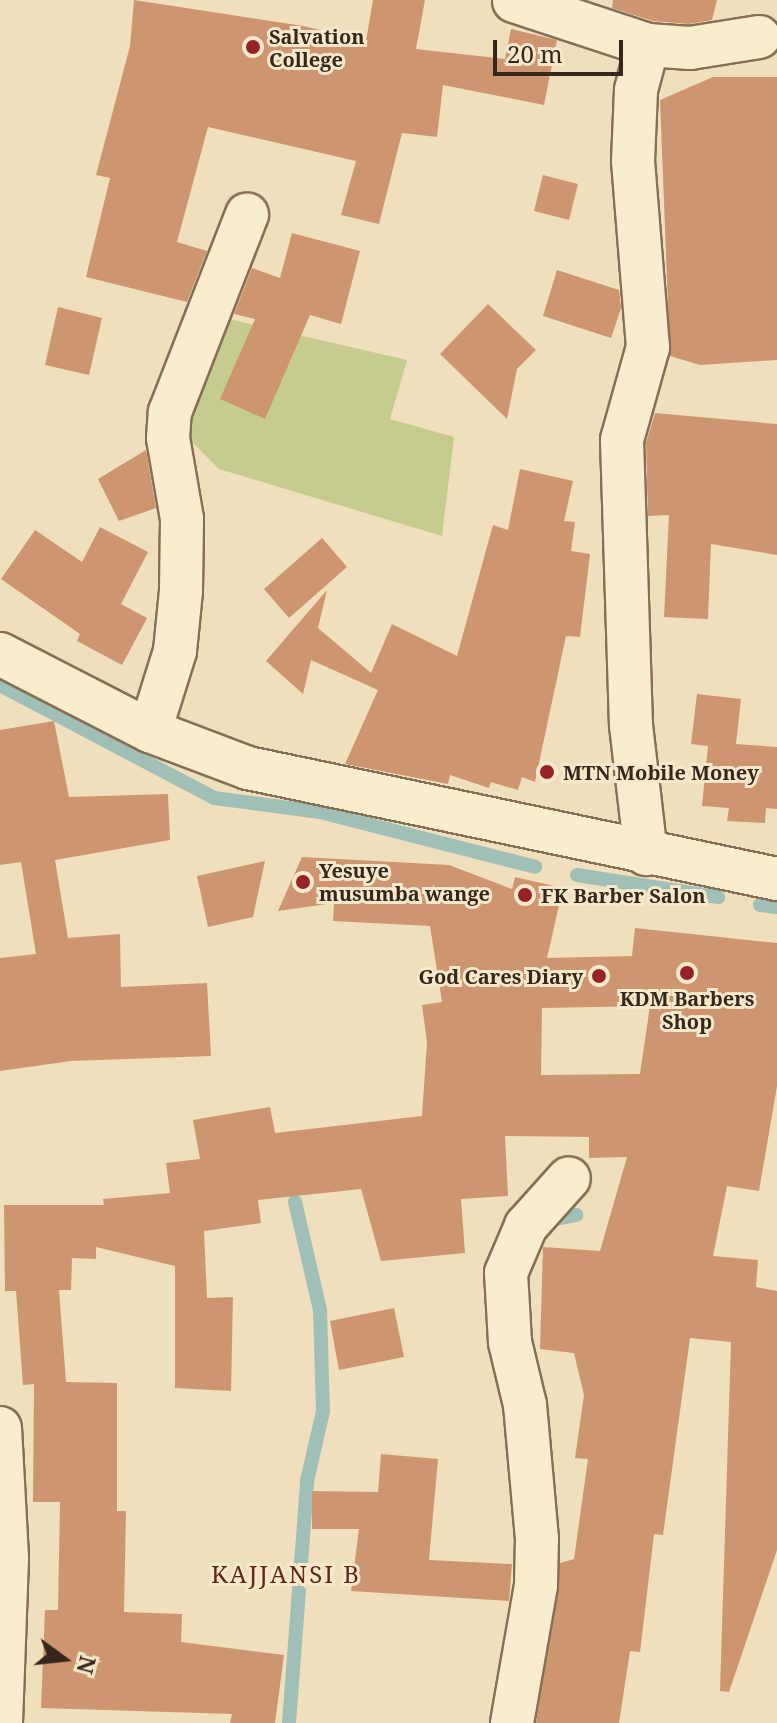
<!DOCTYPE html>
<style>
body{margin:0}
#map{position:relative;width:777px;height:1723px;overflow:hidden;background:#efdfbc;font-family:"Noto Serif",serif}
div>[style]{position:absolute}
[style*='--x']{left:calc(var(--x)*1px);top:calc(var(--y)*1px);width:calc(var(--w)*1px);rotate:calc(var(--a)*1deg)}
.green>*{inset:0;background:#c6cc90}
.stream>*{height:14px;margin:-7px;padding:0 7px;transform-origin:7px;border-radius:7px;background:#a0bfb6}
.building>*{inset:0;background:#ce9670}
.roads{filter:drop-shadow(2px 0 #866f55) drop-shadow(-2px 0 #866f55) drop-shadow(0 2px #866f55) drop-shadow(0 -2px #866f55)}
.minor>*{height:42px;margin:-21px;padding:0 21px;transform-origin:21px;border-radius:21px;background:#faeccf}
.dots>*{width:22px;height:22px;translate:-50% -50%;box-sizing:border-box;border:4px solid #f6e9cb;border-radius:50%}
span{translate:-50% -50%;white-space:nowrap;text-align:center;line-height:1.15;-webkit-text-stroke:6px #f6e9cb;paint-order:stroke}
.poi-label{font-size:20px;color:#35271a;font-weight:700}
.left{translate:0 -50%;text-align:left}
.right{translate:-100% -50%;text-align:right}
.quarter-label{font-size:24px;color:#622719;letter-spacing:2px}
.north{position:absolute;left:24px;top:1619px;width:80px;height:80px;-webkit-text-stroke:6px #f6e9cb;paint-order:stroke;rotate:105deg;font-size:22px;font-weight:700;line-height:32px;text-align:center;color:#35271a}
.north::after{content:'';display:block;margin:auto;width:28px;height:36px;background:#35271a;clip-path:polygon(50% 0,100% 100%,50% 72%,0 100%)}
.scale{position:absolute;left:493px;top:40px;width:130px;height:36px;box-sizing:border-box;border:4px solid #35271a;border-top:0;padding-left:10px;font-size:24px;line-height:28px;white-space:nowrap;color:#35271a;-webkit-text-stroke:6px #f6e9cb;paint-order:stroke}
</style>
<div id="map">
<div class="green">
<i style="clip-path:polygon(212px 315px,407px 360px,390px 419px,454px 437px,442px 536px,219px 469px,183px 433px)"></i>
</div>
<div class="stream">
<i style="--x:0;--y:685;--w:242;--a:27.8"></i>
<i style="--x:214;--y:798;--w:107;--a:7.5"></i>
<i style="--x:320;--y:812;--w:222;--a:14.3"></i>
<i style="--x:577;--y:875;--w:143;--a:8.9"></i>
<i style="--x:760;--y:905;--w:17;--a:7"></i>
<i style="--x:545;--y:1221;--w:32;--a:-11"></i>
<i style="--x:289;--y:1723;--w:243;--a:-85.7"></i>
<i style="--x:307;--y:1481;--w:72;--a:-77.1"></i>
<i style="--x:323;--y:1411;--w:101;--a:-91.7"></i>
<i style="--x:320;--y:1310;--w:111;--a:-103"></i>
</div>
<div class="building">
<i style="clip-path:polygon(134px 0,303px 26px,366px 41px,373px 0,425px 0,416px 49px,505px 59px,511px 29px,557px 40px,544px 105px,443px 85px,437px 137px,402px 133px,379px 224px,341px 215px,356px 161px,208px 127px,177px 242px,207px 251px,187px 302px,86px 277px,110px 178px,96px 175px,130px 46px)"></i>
<i style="clip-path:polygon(613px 0,717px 0,712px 20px,689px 24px,653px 21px,612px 8px)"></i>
<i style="clip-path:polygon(713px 77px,777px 77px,777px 360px,700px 365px,670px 356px,660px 100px)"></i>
<i style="clip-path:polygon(543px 175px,578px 184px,569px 220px,534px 211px)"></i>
<i style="clip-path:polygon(292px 233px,360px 251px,341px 324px,310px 315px,265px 419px,220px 399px,255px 319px,234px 314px,252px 268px,280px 278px)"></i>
<i style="clip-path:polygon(557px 270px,619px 290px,621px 308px,611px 338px,543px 316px)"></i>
<i style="clip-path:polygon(488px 304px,536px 350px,517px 369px,507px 419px,440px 354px)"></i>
<i style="clip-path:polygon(58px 307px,102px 318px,89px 375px,45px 365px)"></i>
<i style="clip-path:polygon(655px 413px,777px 424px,777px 555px,711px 544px,708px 619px,664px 617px,669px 515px,648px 516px,646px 443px)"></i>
<i style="clip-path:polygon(146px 450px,156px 508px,119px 521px,98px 479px)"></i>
<i style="clip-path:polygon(520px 469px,573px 481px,564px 521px,575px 522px,571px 551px,590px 554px,580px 637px,566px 636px,535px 782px,522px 777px,518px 790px,491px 782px,489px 788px,450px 775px,448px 784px,345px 764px,378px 690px,311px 660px,303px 694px,266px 661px,327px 590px,318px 628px,371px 673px,392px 624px,457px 656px,493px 525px,508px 530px)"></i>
<i style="clip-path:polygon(100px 527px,148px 552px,121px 604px,147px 618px,122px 665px,77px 641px,80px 634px,1px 579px,35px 530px,82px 562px)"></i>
<i style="clip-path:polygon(322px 538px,347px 567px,289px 618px,264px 589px)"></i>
<i style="clip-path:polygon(697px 694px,741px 699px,736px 744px,777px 747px,777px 809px,766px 808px,765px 823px,727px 821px,729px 808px,702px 806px,708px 746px,691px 744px)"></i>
<i style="clip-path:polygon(54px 721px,69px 797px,168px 794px,170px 840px,55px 860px,68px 938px,120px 934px,121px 987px,207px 983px,211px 1056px,71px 1061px,0 1071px,0 958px,36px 954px,21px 862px,0 865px,0 730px)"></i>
<i style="clip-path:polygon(evenodd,302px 857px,449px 865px,512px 889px,515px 877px,563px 888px,547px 958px,632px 956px,635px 928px,777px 943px,777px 1086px,759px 1191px,727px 1186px,713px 1256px,758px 1260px,756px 1287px,777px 1291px,777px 1550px,729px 1692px,720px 1691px,731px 1342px,690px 1338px,663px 1535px,654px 1534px,640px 1652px,630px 1651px,619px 1723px,536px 1723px,560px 1563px,574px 1559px,588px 1459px,575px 1458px,584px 1395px,574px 1353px,540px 1349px,543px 1247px,600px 1251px,627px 1157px,589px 1158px,589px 1137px,505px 1136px,508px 1196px,461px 1199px,465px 1253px,381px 1261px,361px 1189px,258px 1200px,261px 1223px,204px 1231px,207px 1298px,233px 1297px,231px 1391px,175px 1388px,175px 1266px,96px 1247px,96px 1259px,72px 1258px,71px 1290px,59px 1290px,66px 1382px,117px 1383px,117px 1511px,126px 1511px,124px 1612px,182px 1614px,181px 1642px,284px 1655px,275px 1723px,230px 1723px,232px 1714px,41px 1708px,45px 1610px,58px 1610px,60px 1502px,33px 1502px,34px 1384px,23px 1385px,16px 1291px,5px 1291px,4px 1205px,104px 1205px,103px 1199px,170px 1193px,166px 1163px,200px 1159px,193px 1120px,270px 1107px,275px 1133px,422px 1116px,427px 1042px,422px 1005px,442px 1002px,430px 926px,333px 921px,334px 903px,278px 911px,302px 857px,650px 1006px,640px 1074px,541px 1075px,542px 1008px,650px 1006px)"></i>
<i style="clip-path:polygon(265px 861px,253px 917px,208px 927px,197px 876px)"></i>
<i style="clip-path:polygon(394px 1308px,404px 1357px,339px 1370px,330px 1321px)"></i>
<i style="clip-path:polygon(381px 1454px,438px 1459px,429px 1560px,512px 1564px,509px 1601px,351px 1591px,359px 1529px,312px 1529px,312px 1491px,378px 1492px)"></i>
</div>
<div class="roads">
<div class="minor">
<i style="--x:514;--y:1;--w:141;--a:18.2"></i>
<i style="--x:648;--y:45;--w:47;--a:104.9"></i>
<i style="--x:636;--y:90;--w:71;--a:92.4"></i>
<i style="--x:633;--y:161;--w:187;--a:85.4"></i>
<i style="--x:648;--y:347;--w:97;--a:105.6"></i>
<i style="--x:622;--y:440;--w:285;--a:88.2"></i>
<i style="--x:631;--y:725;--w:130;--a:83.4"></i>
<i style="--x:648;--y:45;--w:42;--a:4.1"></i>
<i style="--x:690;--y:48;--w:70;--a:-9.1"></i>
<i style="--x:0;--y:654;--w:169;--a:27.2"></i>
<i style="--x:150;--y:731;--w:105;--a:20.7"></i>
<i style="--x:248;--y:768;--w:541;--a:11.85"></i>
<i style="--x:150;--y:731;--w:84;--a:-72.6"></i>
<i style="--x:175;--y:651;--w:60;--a:-84.3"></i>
<i style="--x:181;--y:591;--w:72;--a:-89.2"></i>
<i style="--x:182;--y:519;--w:82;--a:-99.8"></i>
<i style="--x:168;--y:438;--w:26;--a:-86"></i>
<i style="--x:170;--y:412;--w:212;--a:-68.7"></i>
<i style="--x:0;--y:1428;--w:131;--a:86.9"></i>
<i style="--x:7;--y:1559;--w:164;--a:92.1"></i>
<i style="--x:512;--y:1723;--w:140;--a:-80.1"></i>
<i style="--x:536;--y:1585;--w:46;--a:-88.8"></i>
<i style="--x:537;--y:1539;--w:135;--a:-95.1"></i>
<i style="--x:525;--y:1405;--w:65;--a:-103.4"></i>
<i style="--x:510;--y:1342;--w:69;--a:-93.3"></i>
<i style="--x:506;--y:1273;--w:51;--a:-66.9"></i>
<i style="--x:526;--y:1226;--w:64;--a:-48.1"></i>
</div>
</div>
<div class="dots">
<i style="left:253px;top:47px;background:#962426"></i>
<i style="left:547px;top:772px;background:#962426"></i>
<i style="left:303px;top:882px;background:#962426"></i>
<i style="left:525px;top:895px;background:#962426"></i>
<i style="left:687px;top:973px;background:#962426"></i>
<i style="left:599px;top:976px;background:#962426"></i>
</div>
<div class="poi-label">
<span class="left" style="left:269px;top:48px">Salvation<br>College</span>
<span class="left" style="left:563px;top:772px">MTN Mobile Money</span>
<span class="left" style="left:319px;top:882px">Yesuye<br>musumba wange</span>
<span class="left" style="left:541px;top:895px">FK Barber Salon</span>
<span class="right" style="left:583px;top:976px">God Cares Diary</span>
<span style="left:687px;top:1010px">KDM Barbers<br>Shop</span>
</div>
<div class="quarter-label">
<span style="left:286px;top:1574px">KAJJANSI B</span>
</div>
<div class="north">N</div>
<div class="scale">20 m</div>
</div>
